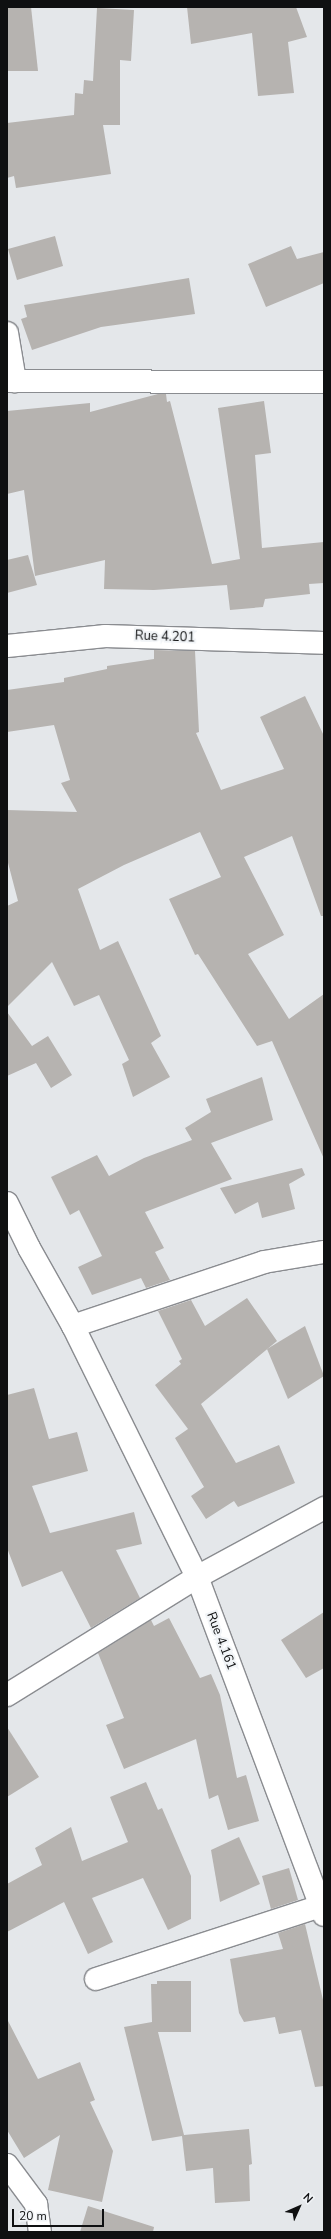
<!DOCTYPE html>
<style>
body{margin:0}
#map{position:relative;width:331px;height:2239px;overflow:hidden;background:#e4e7ea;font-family:"Nunito Sans",sans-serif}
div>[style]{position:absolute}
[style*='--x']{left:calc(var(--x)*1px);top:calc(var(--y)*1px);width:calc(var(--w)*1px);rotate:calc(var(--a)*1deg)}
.building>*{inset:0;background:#b6b3b0}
.roads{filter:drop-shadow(1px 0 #8a8c90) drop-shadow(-1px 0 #8a8c90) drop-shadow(0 1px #8a8c90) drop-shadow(0 -1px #8a8c90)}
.minor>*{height:22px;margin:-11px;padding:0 11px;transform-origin:11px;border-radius:11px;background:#fff}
span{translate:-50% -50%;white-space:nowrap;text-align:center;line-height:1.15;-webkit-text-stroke:4px #f1f4f7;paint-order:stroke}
.street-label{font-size:13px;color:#0f1011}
.frame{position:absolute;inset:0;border:8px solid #0f1011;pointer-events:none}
.north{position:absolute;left:279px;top:2187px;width:40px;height:40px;-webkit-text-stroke:3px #f1f4f7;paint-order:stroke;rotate:45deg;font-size:11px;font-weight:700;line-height:16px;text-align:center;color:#0f1011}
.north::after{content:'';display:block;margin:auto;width:14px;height:18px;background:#0f1011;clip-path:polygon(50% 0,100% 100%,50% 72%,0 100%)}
.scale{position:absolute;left:12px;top:2209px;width:92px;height:18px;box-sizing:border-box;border:2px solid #0f1011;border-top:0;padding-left:5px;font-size:12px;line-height:14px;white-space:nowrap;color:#0f1011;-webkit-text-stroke:3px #f1f4f7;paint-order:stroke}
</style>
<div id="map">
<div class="building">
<i style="clip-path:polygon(7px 7px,31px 7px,38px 71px,7px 71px)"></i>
<i style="clip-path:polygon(187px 7px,296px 7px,307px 37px,288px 42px,294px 93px,258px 96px,252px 33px,191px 44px)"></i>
<i style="clip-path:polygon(97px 8px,134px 10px,131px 61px,120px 60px,120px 125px,103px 125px,111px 174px,16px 188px,14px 176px,7px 178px,7px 123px,74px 115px,75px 93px,83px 94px,84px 80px,93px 81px)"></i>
<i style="clip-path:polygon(55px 236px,63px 266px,17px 280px,8px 249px)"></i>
<i style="clip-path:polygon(291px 246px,297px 259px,324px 252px,324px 283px,266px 307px,248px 264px)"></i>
<i style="clip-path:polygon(189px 278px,195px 314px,101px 327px,32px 350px,21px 319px,27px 317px,24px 305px)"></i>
<i style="clip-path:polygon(158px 394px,166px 394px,167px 402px,170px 401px,212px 564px,240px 559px,218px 408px,264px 401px,271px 453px,255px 455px,262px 548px,324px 542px,324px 583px,309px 584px,310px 594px,265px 599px,263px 607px,230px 610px,227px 585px,154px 590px,104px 589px,105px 560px,35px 576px,24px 490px,7px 494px,7px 411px,90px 403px,90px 412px)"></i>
<i style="clip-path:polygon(28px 555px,37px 585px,7px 593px,7px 560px)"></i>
<i style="clip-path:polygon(154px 650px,195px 651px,199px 732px,196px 733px,221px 790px,284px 769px,260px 717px,305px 696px,324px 736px,324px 916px,321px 916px,292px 836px,244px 857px,284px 935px,248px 954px,289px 1019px,324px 994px,324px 1159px,272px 1041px,257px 1046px,198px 954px,195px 955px,169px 899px,221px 877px,200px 832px,124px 865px,78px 889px,100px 950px,118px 941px,161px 1036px,151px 1043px,170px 1077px,133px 1097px,122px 1064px,129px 1060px,99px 995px,74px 1006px,52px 962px,7px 1007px,7px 906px,18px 901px,7px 859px,7px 810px,77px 812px,61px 783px,70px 780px,54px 725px,7px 732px,7px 690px,64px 682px,64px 678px,107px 669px,107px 666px,154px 659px)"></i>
<i style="clip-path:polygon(7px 1012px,32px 1046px,48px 1036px,72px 1075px,51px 1088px,36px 1063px,7px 1076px)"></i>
<i style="clip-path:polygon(262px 1077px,273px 1120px,211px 1143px,232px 1179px,145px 1212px,164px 1248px,155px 1252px,170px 1280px,146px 1288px,141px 1278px,92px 1295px,78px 1267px,102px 1256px,79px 1210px,70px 1215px,51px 1177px,97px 1155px,109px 1176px,144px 1158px,192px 1140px,185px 1128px,211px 1112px,206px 1099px)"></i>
<i style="clip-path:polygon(302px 1168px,305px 1175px,289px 1184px,295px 1209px,262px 1218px,258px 1202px,235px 1214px,220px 1188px)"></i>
<i style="clip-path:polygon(247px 1298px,277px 1341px,201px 1404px,236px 1463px,279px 1445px,295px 1483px,238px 1507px,234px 1501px,206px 1519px,191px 1496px,204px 1487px,175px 1438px,188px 1429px,155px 1385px,181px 1364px,179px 1361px,182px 1359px,158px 1311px,191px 1300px,205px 1326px)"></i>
<i style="clip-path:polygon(305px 1326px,324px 1376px,288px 1399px,267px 1349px)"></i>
<i style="clip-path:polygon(34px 1388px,49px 1439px,77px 1432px,88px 1471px,32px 1486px,50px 1533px,134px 1512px,142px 1544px,116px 1550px,140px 1598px,91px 1628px,62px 1571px,22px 1587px,7px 1548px,7px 1395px)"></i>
<i style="clip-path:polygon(324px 1612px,324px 1668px,306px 1678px,281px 1640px)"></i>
<i style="clip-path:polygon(169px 1618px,200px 1678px,211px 1674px,220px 1695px,237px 1778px,246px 1775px,259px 1821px,228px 1830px,218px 1795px,209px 1799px,196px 1739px,124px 1769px,106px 1725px,124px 1718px,98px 1653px,151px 1620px,154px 1626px)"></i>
<i style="clip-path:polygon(7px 1727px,39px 1777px,7px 1797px)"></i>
<i style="clip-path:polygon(146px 1782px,158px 1810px,162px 1808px,191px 1876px,191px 1919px,168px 1930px,143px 1878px,92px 1898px,113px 1942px,88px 1954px,64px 1902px,7px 1932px,7px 1884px,42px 1865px,35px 1848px,71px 1827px,82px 1861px,128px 1842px,110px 1797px)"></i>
<i style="clip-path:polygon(239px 1837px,260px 1884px,220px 1902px,211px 1850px)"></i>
<i style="clip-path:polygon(289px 1868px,298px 1900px,271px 1909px,262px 1876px)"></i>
<i style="clip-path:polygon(305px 1924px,324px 2004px,324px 2086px,315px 2087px,301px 2030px,279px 2034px,275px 2017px,244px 2022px,239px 2013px,230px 1959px,283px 1949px,278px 1933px)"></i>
<i style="clip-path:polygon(157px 1981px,191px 1981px,191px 2032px,158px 2032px,184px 2135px,249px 2129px,252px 2164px,249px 2165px,250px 2201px,215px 2203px,213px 2168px,186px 2171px,182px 2136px,152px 2141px,124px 2027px,152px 2022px,151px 1984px,157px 1984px)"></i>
<i style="clip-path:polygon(7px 2019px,38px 2079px,80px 2062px,95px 2100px,90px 2102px,113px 2151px,102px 2202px,48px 2190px,60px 2135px,24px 2158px,7px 2130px)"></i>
<i style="clip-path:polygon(88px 2206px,154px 2227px,153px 2232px,80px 2232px)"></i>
</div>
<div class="roads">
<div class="minor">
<i style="--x:7;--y:333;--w:49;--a:80.5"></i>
<i style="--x:7;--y:381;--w:317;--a:0.2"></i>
<i style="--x:7;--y:646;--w:99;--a:-5.8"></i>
<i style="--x:105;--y:636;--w:219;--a:1.8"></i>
<i style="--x:7;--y:1203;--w:50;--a:63.9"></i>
<i style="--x:29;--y:1248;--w:90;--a:60.6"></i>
<i style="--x:73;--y:1326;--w:280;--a:63.7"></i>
<i style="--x:197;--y:1577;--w:361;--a:69.4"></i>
<i style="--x:73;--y:1326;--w:201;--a:-18.5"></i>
<i style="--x:264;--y:1262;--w:61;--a:-9.5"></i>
<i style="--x:7;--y:1695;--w:224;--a:-31.8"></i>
<i style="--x:197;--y:1577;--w:145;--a:-28.5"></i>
<i style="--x:96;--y:1979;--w:237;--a:-18"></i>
<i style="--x:7;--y:2165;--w:49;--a:53.4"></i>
<i style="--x:36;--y:2204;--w:28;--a:82"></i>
</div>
</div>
<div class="street-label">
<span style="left:165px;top:637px;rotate:2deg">Rue 4.201</span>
<span style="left:221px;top:1641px;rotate:69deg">Rue 4.161</span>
</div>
<div class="frame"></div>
<div class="north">N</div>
<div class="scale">20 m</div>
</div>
